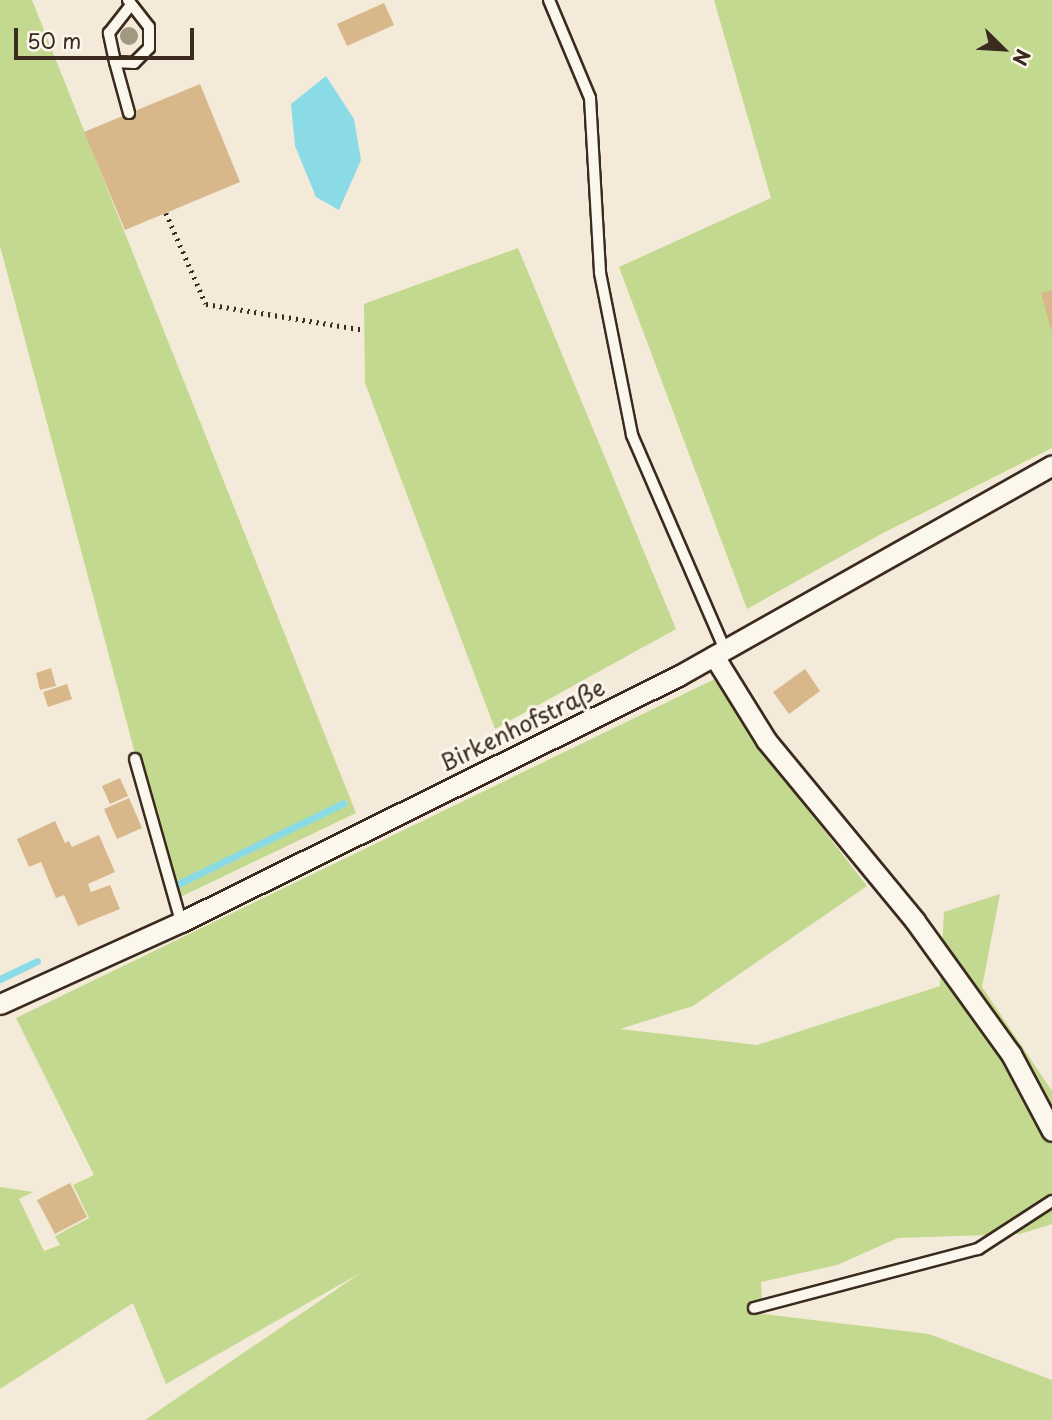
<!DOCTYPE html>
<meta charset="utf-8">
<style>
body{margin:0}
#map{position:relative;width:1052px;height:1420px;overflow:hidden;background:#f4ead9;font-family:"Playpen Sans",sans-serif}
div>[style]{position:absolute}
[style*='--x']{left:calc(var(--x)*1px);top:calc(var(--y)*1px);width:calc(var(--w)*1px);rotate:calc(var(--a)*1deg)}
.green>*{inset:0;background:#c3d98f}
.water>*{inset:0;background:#8adbe6}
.stream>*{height:7px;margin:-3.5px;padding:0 3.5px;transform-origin:3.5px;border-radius:3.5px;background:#8adbe6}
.building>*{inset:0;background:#d8b78b}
.path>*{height:4.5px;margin-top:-2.25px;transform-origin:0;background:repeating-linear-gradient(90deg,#3b2a1e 0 2px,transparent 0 7px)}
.roads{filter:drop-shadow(2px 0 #3b2a1e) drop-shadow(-2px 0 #3b2a1e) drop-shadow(0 2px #3b2a1e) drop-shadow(0 -2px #3b2a1e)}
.service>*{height:10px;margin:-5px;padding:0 5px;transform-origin:5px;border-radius:5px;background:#fbf7ec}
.minor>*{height:19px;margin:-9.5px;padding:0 9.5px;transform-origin:9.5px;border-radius:9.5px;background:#fbf7ec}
.trees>*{width:18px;height:18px;margin:-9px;border-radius:50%;background:#a19982}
span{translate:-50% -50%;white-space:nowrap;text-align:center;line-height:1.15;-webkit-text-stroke:6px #fbf7ec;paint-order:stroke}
.street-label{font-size:23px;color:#3b2a1e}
.north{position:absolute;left:968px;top:14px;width:70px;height:70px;-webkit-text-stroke:5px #fbf7ec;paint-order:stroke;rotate:114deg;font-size:19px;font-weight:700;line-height:28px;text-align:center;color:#3b2a1e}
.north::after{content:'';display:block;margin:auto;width:24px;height:32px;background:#3b2a1e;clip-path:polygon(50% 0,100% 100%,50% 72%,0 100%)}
.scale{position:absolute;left:14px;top:28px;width:180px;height:32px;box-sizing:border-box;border:4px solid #3b2a1e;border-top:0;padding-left:9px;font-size:21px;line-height:24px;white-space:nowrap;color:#3b2a1e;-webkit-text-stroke:5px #fbf7ec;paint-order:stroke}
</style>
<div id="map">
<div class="green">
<i style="clip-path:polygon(0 0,32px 0,356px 813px,174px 900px,0 246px)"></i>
<i style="clip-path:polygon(714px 0,1052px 0,1052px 448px,883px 533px,747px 609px,619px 267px,771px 198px)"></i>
<i style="clip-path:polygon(518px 248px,676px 629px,495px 729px,365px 383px,364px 304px)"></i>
<i style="clip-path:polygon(719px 677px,792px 789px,867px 886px,693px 1006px,620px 1029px,757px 1045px,940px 986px,944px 912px,1000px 894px,982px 987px,1052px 1091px,1052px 1224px,1020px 1234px,898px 1238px,837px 1265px,761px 1282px,763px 1314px,929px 1334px,1052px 1380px,1052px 1420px,145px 1420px,362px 1272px,166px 1384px,133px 1303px,0 1389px,0 1187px,33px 1192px,19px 1199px,44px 1251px,60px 1245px,55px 1236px,89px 1218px,73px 1185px,94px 1175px,16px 1018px)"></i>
</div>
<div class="water">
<i style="clip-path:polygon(326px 76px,354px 119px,361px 160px,339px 210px,316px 197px,295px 146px,291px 104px)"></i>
</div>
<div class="stream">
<i style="--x:178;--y:884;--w:184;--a:-26.1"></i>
<i style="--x:0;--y:979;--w:41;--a:-25.9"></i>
</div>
<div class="building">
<i style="clip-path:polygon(384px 3px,394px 25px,347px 46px,337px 24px)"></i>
<i style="clip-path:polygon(200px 84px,240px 182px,125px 230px,84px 132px)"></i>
<i style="clip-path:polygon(1052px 290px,1052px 330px,1051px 330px,1041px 293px)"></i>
<i style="clip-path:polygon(51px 668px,56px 686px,40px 690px,36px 673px)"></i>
<i style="clip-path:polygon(805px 669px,820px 691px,789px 714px,773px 692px)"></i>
<i style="clip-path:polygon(67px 684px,72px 699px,48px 707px,43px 692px)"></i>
<i style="clip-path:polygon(120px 778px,128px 796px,110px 804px,102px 786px)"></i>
<i style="clip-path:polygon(129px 798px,142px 828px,117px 839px,104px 809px)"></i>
<i style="clip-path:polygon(55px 821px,65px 843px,69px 841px,72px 847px,99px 835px,115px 872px,88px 884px,91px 892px,110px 885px,120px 909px,78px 926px,64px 895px,56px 898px,41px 862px,29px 867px,17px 839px)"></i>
<i style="clip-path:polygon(70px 1183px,87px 1217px,55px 1234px,37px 1200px)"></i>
</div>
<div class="path">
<i style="--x:166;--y:213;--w:99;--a:66.3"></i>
<i style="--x:206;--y:304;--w:161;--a:9.3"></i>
</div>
<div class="roads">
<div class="service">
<i style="--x:128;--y:0;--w:34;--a:52"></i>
<i style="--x:149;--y:27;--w:21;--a:90"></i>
<i style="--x:149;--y:48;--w:21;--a:135"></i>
<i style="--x:134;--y:63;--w:19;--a:-177"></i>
<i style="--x:115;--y:62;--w:30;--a:-102"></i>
<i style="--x:109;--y:33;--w:34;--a:-52"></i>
<i style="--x:549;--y:0;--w:106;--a:67.3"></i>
<i style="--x:590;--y:98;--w:175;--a:86.7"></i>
<i style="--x:600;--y:273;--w:165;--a:78.8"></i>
<i style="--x:632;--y:435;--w:234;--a:66.6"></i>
<i style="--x:115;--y:62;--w:53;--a:74.6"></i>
<i style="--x:135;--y:759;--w:169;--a:74.2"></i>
<i style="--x:754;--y:1308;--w:232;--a:-14.8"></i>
<i style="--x:978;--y:1249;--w:88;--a:-33"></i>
</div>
<div class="minor">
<i style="--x:714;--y:656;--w:99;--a:58.2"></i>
<i style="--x:766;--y:740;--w:234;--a:50.5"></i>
<i style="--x:915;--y:921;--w:164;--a:54.2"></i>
<i style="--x:1011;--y:1054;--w:87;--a:62"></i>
<i style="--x:0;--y:1004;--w:199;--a:-24.4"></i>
<i style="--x:181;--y:922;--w:555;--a:-26.33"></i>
<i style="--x:678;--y:676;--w:429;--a:-29.4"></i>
</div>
</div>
<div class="trees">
<i style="left:129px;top:36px"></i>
</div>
<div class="street-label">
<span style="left:522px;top:725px;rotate:-26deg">Birkenhofstraße</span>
</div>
<div class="north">N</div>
<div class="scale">50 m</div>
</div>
